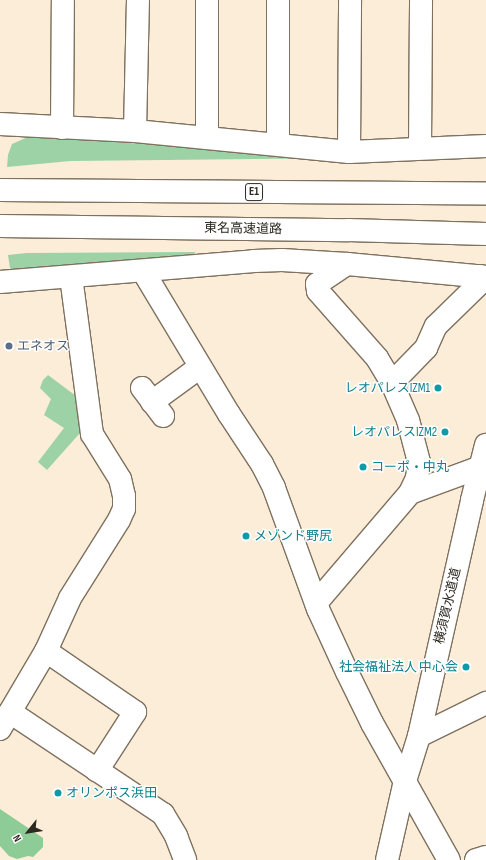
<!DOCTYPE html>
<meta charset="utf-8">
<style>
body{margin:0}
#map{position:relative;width:486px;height:860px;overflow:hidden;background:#fbedd8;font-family:"Sofia Sans Condensed","Noto Sans JP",sans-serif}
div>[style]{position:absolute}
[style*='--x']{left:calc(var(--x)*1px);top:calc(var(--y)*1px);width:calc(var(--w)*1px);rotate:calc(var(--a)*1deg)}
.green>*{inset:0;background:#9cd2a5}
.forest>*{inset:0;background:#8dcb97}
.roads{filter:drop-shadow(1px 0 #7e715f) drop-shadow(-1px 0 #7e715f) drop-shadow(0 1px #7e715f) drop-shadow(0 -1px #7e715f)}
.minor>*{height:22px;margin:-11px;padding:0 11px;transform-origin:11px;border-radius:11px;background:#fff}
.highway>*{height:22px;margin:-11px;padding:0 11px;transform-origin:11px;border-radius:11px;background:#fff}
.dots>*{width:11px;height:11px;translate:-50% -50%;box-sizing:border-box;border:2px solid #fff;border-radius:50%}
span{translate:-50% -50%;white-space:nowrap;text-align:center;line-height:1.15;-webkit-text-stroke:3px #fff;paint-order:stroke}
.shield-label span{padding:1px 3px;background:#fff;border:1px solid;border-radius:3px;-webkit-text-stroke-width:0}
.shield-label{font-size:12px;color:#2d2820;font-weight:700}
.street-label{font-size:13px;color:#2d2820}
.service-label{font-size:13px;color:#4e5e75}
.left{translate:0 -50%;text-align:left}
.culture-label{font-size:13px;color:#0d838f}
.right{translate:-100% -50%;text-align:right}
.north{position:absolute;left:8px;top:812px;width:40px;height:40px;-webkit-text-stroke:3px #fff;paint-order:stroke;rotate:240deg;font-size:11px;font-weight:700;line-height:16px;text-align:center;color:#2d2820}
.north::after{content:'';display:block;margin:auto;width:14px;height:18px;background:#2d2820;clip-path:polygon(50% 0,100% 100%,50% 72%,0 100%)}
</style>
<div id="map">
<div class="green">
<i style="clip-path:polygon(30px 136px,130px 143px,338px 158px,70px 161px,7px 167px,8px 155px,12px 144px)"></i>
<i style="clip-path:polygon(195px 252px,194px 259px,15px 273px,10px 268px,8px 255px,27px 253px)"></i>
<i style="clip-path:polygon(48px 375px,76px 396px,80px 433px,47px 470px,38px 462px,64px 428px,44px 415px,51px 399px,40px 388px,43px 380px)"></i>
</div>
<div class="forest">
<i style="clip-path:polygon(0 809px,43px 838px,43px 847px,33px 857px,28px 856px,17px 859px,9px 856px,0 846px)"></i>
</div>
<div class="roads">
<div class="minor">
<i style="--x:207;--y:0;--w:138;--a:90"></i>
<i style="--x:278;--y:0;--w:144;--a:90"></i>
<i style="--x:0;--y:124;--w:135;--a:3"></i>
<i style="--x:135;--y:131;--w:215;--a:5.6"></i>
<i style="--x:349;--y:152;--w:137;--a:-2.5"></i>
<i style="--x:62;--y:128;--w:128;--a:-89.6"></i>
<i style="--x:135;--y:131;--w:131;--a:-88.7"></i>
<i style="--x:420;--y:148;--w:148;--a:-89.6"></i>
<i style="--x:349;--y:152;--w:152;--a:-89.6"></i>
<i style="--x:143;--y:271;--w:167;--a:59"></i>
<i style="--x:229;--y:414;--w:60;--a:56.6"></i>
<i style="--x:262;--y:464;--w:27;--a:63"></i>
<i style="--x:274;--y:488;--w:129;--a:70"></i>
<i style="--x:318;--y:609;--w:69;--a:65.3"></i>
<i style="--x:347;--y:672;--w:57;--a:63.9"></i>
<i style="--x:372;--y:723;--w:157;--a:60.7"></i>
<i style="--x:0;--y:282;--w:255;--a:-4.7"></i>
<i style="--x:254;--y:261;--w:28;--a:-2"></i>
<i style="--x:282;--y:260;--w:65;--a:3.5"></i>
<i style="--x:347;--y:264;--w:140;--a:5.3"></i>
<i style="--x:392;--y:383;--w:49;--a:-45.8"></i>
<i style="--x:426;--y:348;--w:24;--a:-66"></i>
<i style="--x:436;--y:326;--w:62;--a:-44.3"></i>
<i style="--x:480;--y:283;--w:7;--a:-90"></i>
<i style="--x:142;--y:388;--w:35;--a:53"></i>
<i style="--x:152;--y:402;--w:59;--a:-36.1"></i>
<i style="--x:410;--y:493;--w:81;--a:-20.2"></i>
<i style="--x:316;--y:603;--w:145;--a:-49.5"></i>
<i style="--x:410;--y:493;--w:17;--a:-65"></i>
<i style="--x:417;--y:478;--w:16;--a:-83"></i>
<i style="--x:419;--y:462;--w:43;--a:-104.7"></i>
<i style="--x:408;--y:420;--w:40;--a:-113.4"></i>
<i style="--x:392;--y:383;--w:29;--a:-121"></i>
<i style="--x:377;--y:358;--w:89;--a:-131.4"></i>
<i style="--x:318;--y:291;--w:7;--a:-98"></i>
<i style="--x:317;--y:284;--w:36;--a:-34"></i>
<i style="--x:46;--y:651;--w:108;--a:34.4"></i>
<i style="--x:135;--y:712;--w:70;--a:122.8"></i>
<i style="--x:10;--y:712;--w:184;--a:33.7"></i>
<i style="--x:163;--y:814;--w:26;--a:59"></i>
<i style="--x:176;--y:836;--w:26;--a:69"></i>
<i style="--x:0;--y:729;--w:91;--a:-59.5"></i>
<i style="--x:46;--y:651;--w:58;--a:-65.6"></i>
<i style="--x:70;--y:598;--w:92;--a:-57.9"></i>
<i style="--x:119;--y:520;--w:12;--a:-66"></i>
<i style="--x:124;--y:509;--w:13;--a:-90"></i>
<i style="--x:124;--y:496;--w:17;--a:-103"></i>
<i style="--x:120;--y:479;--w:53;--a:-121.9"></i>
<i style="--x:92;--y:434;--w:158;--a:-97.6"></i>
<i style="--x:419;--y:736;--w:75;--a:-26.2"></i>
<i style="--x:387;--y:860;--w:81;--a:-77.2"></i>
<i style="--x:405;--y:781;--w:47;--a:-72.7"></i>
<i style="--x:419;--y:736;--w:242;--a:-77.3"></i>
<i style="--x:472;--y:500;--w:57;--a:-75.7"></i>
<i style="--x:476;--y:860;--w:10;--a:-17"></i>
</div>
<div class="highway">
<i style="--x:0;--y:190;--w:486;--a:0.4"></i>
<i style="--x:0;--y:226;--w:348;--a:0.7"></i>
<i style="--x:348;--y:230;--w:138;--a:1.7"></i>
</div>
</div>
<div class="dots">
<i style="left:9px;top:346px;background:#5c6f8a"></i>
<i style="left:438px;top:388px;background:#0f9aa8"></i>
<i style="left:445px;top:432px;background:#0f9aa8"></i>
<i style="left:363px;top:467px;background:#0f9aa8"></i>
<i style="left:246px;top:536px;background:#0f9aa8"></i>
<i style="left:466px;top:667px;background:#0f9aa8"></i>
<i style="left:58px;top:793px;background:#0f9aa8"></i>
</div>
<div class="shield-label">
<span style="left:254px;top:192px">E1</span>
</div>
<div class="street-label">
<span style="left:243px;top:229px;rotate:1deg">東名高速道路</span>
<span style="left:448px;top:606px;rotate:-77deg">横須賀水道道</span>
</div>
<div class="service-label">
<span class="left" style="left:17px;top:346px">エネオス</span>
</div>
<div class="culture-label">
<span class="right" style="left:430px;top:388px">レオパレスIZM1</span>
<span class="right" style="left:437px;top:432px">レオパレスIZM2</span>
<span class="left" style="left:371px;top:467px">コーポ・中丸</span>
<span class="left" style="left:254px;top:536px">メゾンド野尻</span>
<span class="right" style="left:458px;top:667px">社会福祉法人 中心会</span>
<span class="left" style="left:66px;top:793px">オリンポス浜田</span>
</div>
<div class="north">N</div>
</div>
